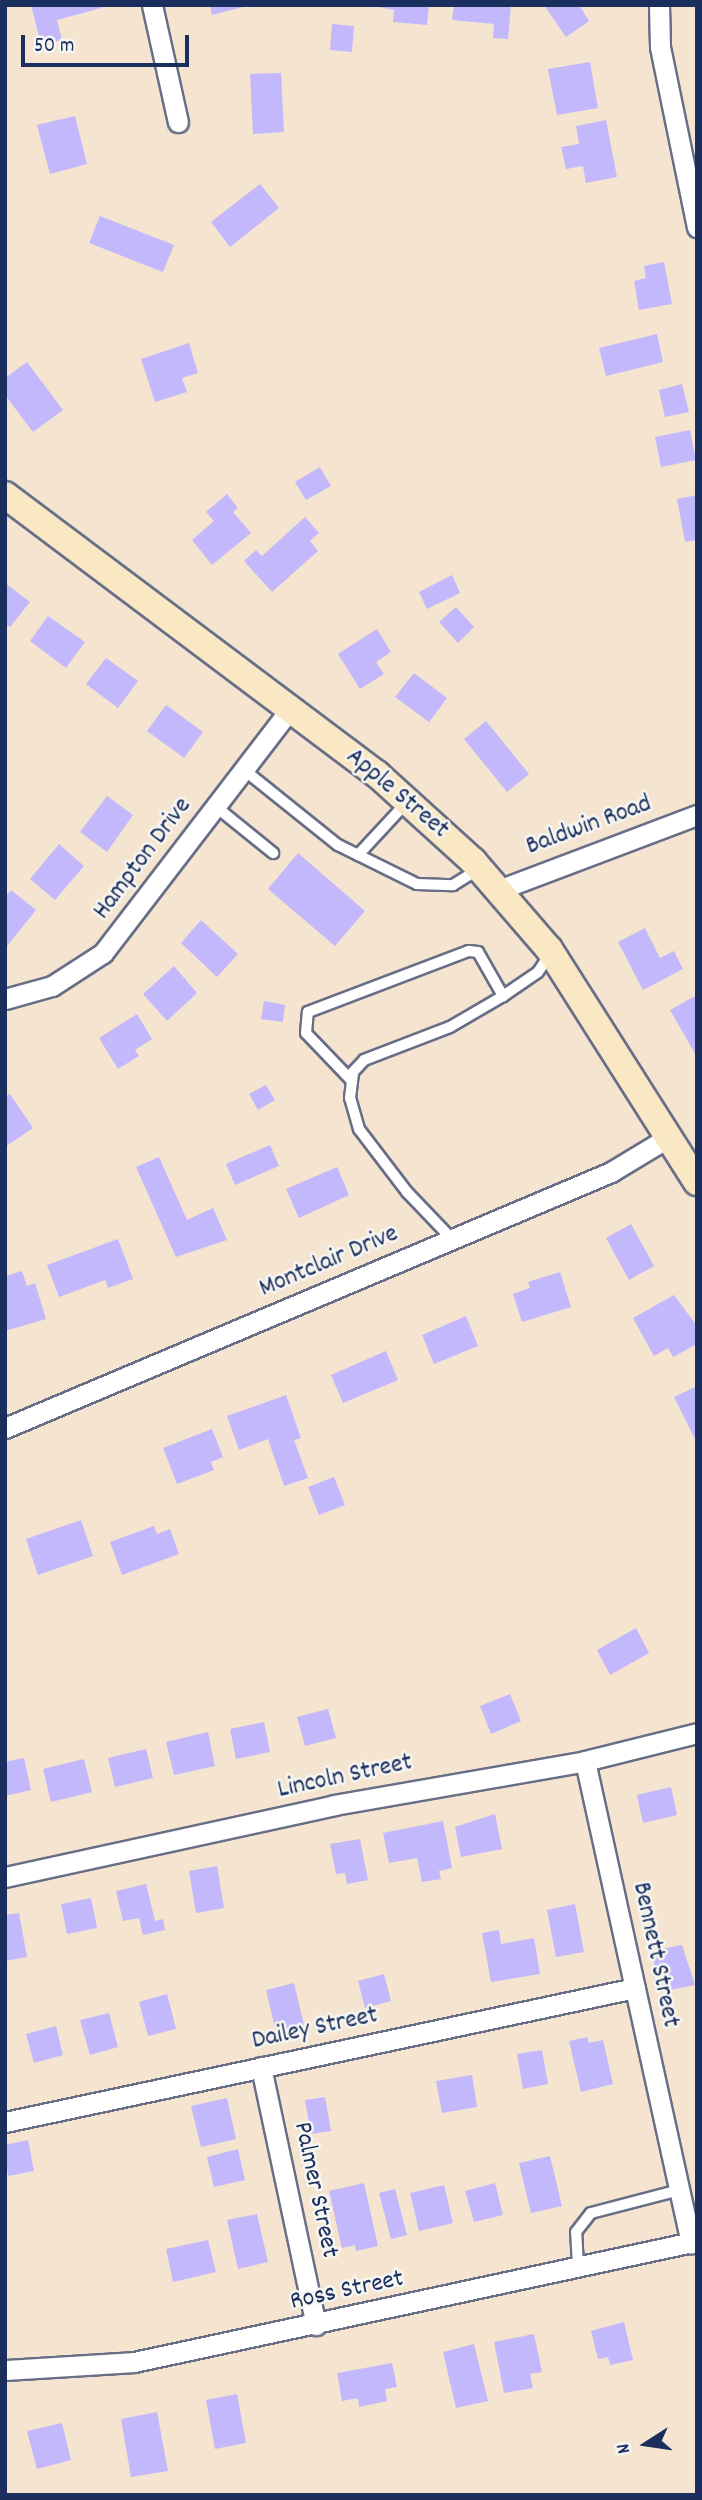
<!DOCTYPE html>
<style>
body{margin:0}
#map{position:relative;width:702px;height:2500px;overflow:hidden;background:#f5e4d0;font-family:Dekko,sans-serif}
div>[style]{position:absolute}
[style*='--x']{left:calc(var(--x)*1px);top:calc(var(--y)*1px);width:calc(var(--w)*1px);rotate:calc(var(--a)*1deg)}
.building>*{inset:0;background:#c3b8fb}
.roads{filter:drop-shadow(2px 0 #676e86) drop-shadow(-2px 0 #676e86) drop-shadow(0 2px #676e86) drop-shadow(0 -2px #676e86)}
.lane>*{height:10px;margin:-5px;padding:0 5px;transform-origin:5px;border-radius:5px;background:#fff}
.street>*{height:19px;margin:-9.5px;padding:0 9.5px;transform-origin:9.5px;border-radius:9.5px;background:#fff}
.secondary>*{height:26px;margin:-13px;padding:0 13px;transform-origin:13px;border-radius:13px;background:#fae7c3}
span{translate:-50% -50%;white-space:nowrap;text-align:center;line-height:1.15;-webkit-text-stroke:5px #f6f6f2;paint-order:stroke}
.street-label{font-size:26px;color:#1b2f5e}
.frame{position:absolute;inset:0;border:7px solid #1b2f5e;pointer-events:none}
.north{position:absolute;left:611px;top:2409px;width:70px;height:70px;-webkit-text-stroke:5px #f6f6f2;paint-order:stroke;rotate:258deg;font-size:19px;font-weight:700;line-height:28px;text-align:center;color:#1b2f5e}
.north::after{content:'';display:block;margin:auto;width:24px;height:32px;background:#1b2f5e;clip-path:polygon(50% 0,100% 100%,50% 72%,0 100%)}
.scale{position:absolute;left:21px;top:35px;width:168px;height:32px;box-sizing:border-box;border:4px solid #1b2f5e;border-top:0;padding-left:9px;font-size:21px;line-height:24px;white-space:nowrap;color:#1b2f5e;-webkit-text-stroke:5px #f6f6f2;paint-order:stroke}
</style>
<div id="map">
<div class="building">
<i style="clip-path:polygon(31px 5px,101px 5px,101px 8px,57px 20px,62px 40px,41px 45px)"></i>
<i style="clip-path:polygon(210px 5px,246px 5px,247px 6px,212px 15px)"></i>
<i style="clip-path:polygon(368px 5px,429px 5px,427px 25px,393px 22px,394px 10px)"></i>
<i style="clip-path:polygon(454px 5px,511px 5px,508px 39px,493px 38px,494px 24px,452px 20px)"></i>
<i style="clip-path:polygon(544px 5px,579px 5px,589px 21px,566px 37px)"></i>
<i style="clip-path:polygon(332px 24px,354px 26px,352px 52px,330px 50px)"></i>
<i style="clip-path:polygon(590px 62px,598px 108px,557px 115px,548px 69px)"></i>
<i style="clip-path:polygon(281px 73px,284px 132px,253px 134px,250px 74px)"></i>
<i style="clip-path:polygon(75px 116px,87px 164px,50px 174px,37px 125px)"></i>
<i style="clip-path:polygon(606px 120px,617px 177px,586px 183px,583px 166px,566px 169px,561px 147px,579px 144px,576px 126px)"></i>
<i style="clip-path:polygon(260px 184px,279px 208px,230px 247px,211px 222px)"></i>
<i style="clip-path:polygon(100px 216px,174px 245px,163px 272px,89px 243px)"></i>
<i style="clip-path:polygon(664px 262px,672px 304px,639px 310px,634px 281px,646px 278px,644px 266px)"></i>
<i style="clip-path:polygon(657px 334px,663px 362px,606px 376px,599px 348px)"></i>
<i style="clip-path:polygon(189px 343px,198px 373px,182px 378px,187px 392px,155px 402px,141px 359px)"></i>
<i style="clip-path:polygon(27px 362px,63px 410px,33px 432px,5px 395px,5px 378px)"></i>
<i style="clip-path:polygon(682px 384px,689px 412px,665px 417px,659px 390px)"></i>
<i style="clip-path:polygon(690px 430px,696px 460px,661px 467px,655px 437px)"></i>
<i style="clip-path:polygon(320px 467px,331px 486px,306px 500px,295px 482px)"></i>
<i style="clip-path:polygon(227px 494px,238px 508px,233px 512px,251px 533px,212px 565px,192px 540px,214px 521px,206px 512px)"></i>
<i style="clip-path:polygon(697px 495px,697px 540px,685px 542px,677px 499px)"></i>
<i style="clip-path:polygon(305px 517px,319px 533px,310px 541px,318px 551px,272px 592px,244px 561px,256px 550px,262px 556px)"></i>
<i style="clip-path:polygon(452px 575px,460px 593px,427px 609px,419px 592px)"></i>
<i style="clip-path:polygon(5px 583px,30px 602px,10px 627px,5px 624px)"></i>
<i style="clip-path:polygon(456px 607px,474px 627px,458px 643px,439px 622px)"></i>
<i style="clip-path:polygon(48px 616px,85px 642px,66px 668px,30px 641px)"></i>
<i style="clip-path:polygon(377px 629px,391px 652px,376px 662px,384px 674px,360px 689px,338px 654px)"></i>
<i style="clip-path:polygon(106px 658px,138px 681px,118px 708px,86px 684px)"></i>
<i style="clip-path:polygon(414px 673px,447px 698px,429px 722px,395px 697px)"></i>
<i style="clip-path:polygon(166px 705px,203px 732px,184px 758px,147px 731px)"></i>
<i style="clip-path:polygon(486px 721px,529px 774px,507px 792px,464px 739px)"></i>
<i style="clip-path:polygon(107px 796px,133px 815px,107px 852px,80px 832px)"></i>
<i style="clip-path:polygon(59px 844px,84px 866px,55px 900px,30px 879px)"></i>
<i style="clip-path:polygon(298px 853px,365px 911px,335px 946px,268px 889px)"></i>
<i style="clip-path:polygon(11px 890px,36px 910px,7px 946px,5px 897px)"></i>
<i style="clip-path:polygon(201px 920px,238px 954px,217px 977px,181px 943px)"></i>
<i style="clip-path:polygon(645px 928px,660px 958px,674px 951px,683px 969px,643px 990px,618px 942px)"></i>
<i style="clip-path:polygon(174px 966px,197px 993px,167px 1021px,143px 994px)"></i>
<i style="clip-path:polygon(697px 995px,697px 1057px,670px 1010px)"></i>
<i style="clip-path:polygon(264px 1001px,285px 1005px,283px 1022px,261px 1019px)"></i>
<i style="clip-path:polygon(137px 1014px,152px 1039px,135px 1050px,139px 1056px,118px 1069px,99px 1038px)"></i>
<i style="clip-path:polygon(266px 1085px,275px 1100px,258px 1110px,249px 1094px)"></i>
<i style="clip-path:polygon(10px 1094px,33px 1128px,5px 1147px,5px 1097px)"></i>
<i style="clip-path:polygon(270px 1145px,279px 1166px,235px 1185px,226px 1164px)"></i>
<i style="clip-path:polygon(159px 1157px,187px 1220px,213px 1208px,227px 1240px,176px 1257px,136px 1167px)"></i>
<i style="clip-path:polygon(337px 1167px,349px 1195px,299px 1218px,286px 1189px)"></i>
<i style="clip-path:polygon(631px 1224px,654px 1266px,629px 1280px,606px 1238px)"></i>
<i style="clip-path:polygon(118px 1239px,133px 1279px,108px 1288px,105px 1280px,59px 1297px,47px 1265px)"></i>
<i style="clip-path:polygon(22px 1271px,27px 1286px,35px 1283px,46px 1319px,5px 1331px,5px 1276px)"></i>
<i style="clip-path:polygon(560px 1272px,571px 1307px,522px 1322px,513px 1294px,530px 1288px,528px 1282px)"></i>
<i style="clip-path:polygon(674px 1295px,697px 1326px,697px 1344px,673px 1357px,668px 1348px,654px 1356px,633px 1318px)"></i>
<i style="clip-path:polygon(466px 1316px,478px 1346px,434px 1364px,422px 1335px)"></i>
<i style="clip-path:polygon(386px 1351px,398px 1380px,343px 1403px,331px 1375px)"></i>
<i style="clip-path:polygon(697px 1386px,697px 1443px,674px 1397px)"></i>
<i style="clip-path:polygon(286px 1395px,301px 1438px,294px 1440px,308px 1478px,284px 1486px,268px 1439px,239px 1450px,227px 1416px)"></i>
<i style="clip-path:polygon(212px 1429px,223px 1457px,211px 1462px,214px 1470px,177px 1484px,163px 1448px)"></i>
<i style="clip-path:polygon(334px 1477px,345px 1505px,319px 1515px,308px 1487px)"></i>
<i style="clip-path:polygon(81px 1520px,93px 1556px,38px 1575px,26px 1539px)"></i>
<i style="clip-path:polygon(154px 1526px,157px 1534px,170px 1529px,179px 1554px,122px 1575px,110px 1542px)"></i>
<i style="clip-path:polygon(636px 1628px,649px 1653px,610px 1675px,597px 1650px)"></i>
<i style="clip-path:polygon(510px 1694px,521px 1721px,491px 1734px,480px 1706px)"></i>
<i style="clip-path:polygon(328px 1709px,336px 1738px,305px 1746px,297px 1717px)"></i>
<i style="clip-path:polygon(264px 1722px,270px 1752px,236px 1759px,230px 1729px)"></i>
<i style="clip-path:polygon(208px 1732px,215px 1766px,174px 1775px,166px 1742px)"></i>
<i style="clip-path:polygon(146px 1749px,153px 1778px,115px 1787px,108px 1758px)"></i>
<i style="clip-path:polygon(24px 1758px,31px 1790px,5px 1796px,5px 1762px)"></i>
<i style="clip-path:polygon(84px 1759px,92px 1792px,51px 1802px,43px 1769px)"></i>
<i style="clip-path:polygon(671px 1787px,677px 1815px,643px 1823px,637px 1795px)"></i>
<i style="clip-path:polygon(495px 1814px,502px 1849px,461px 1857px,455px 1827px)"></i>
<i style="clip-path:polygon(443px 1821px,452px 1868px,439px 1871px,441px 1879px,422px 1882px,417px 1858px,389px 1863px,383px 1833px)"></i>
<i style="clip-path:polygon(360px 1839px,368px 1880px,347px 1884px,345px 1873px,336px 1874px,330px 1844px)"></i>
<i style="clip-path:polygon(217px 1866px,224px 1908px,196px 1913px,189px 1871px)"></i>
<i style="clip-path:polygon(146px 1884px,155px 1921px,163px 1919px,165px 1930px,143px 1935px,139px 1918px,123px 1921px,116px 1891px)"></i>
<i style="clip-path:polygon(91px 1898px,97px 1928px,67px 1934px,61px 1904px)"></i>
<i style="clip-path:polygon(575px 1904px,584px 1952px,556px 1957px,547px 1910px)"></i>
<i style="clip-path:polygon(19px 1913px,27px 1957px,5px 1961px,5px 1915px)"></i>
<i style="clip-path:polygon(499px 1930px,501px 1944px,534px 1938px,540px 1974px,491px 1982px,482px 1933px)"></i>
<i style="clip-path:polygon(682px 1945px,695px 1985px,659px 1992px,652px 1951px)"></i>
<i style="clip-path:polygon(384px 1974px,391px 2001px,365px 2008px,358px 1981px)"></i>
<i style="clip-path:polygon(294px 1983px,304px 2025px,276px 2032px,266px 1990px)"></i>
<i style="clip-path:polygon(167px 1994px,176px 2029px,148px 2036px,139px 2002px)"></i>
<i style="clip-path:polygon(109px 2013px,118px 2047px,90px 2055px,80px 2020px)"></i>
<i style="clip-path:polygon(56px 2026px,63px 2055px,34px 2063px,26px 2034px)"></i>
<i style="clip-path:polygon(587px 2037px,589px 2043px,603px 2040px,613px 2084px,581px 2092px,569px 2041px)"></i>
<i style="clip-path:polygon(542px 2050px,548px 2084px,523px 2089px,517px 2054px)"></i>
<i style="clip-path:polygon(472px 2075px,477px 2107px,442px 2113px,436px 2081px)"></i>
<i style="clip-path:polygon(325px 2097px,331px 2131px,311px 2134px,305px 2100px)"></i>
<i style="clip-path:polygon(227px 2098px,236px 2139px,201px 2147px,191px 2106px)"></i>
<i style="clip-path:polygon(28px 2140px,34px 2171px,8px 2176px,5px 2145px)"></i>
<i style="clip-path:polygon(238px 2149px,245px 2180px,214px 2187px,207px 2157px)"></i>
<i style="clip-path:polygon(550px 2156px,562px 2206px,531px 2213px,519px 2163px)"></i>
<i style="clip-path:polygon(364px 2183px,378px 2246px,356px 2251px,355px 2245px,342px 2248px,329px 2191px)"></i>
<i style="clip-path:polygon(495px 2183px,503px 2215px,474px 2222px,465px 2191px)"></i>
<i style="clip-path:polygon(444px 2185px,453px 2223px,419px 2231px,410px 2193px)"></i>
<i style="clip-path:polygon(395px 2189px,407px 2235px,391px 2239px,379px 2193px)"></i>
<i style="clip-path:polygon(257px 2214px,268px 2262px,238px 2269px,227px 2220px)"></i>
<i style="clip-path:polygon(208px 2240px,216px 2272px,173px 2282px,166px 2249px)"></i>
<i style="clip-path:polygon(624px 2322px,633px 2360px,610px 2365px,608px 2357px,598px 2359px,591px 2331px)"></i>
<i style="clip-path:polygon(534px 2334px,542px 2372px,530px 2374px,533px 2388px,504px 2393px,494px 2342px)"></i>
<i style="clip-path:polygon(474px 2344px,488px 2401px,456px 2408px,443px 2352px)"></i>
<i style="clip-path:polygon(392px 2363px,397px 2387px,385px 2389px,387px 2401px,359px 2407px,358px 2398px,342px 2401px,337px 2373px)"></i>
<i style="clip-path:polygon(237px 2394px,246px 2443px,215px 2449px,206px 2400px)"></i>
<i style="clip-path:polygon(157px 2412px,168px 2471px,131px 2477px,121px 2419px)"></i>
<i style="clip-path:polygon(62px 2423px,71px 2460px,37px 2469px,27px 2431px)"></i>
</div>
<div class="roads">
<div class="lane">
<i style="--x:243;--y:769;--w:122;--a:38.7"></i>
<i style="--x:338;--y:845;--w:88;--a:26.3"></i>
<i style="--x:417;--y:884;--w:36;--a:2"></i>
<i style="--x:453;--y:885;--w:28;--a:-32"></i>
<i style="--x:215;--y:806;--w:75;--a:39"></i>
<i style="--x:358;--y:855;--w:72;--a:-47.2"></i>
<i style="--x:352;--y:1081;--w:66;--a:-133.8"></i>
<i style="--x:306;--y:1033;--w:21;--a:-85"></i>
<i style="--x:308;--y:1012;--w:172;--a:-20.8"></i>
<i style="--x:469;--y:951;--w:9;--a:6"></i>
<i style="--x:478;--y:952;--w:51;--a:60.4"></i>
<i style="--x:451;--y:1238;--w:64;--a:-133.7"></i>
<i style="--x:407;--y:1192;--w:79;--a:-127.3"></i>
<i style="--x:359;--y:1129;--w:32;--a:-106"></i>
<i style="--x:350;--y:1098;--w:26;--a:-83"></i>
<i style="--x:353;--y:1072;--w:16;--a:-47"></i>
<i style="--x:364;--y:1060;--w:92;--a:-21"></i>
<i style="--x:450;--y:1027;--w:61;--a:-30.3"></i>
<i style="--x:503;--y:996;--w:42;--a:-34.4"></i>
<i style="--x:538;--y:972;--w:18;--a:-56"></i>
<i style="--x:578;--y:2267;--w:35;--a:-93"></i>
<i style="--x:576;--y:2232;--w:24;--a:-52"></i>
<i style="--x:591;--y:2213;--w:91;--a:-14.6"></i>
</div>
<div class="street">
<i style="--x:152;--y:5;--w:120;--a:77.5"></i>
<i style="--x:659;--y:5;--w:42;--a:88.6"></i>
<i style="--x:660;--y:47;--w:184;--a:78.4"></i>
<i style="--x:501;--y:889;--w:210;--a:-20.7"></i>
<i style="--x:5;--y:999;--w:49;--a:-15.5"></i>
<i style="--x:52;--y:986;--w:61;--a:-32.9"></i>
<i style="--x:103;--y:953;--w:309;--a:-52.5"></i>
<i style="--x:5;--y:1428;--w:658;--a:-22.9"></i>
<i style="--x:611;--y:1172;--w:68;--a:-31.1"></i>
<i style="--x:585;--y:1761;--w:494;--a:77.6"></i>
<i style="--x:5;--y:1877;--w:337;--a:-12.3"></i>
<i style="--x:334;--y:1805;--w:255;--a:-9.9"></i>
<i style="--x:585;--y:1761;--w:115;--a:-14"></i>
<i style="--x:261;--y:2067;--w:264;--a:78"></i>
<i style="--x:5;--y:2122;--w:644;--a:-12.01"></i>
<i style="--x:5;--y:2370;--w:129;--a:-3.5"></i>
<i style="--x:134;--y:2362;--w:576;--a:-12.13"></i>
</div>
<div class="secondary">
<i style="--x:5;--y:495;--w:465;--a:36.9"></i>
<i style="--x:377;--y:774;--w:130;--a:42.2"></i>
<i style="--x:473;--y:861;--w:116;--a:49.2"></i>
<i style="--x:549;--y:949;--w:276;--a:57.6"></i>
</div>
</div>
<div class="street-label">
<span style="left:397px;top:794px;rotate:40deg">Apple Street</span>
<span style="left:589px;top:826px;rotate:-20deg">Baldwin Road</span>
<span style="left:143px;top:859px;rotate:-53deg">Hampton Drive</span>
<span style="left:329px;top:1262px;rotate:-23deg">Montclair Drive</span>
<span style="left:345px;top:1777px;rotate:-12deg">Lincoln Street</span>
<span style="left:655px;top:1955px;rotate:78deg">Bennett Street</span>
<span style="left:315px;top:2029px;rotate:-12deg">Dailey Street</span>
<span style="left:315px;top:2190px;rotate:78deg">Palmer Street</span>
<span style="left:347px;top:2291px;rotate:-12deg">Ross Street</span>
</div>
<div class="frame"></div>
<div class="north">N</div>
<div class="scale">50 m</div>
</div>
